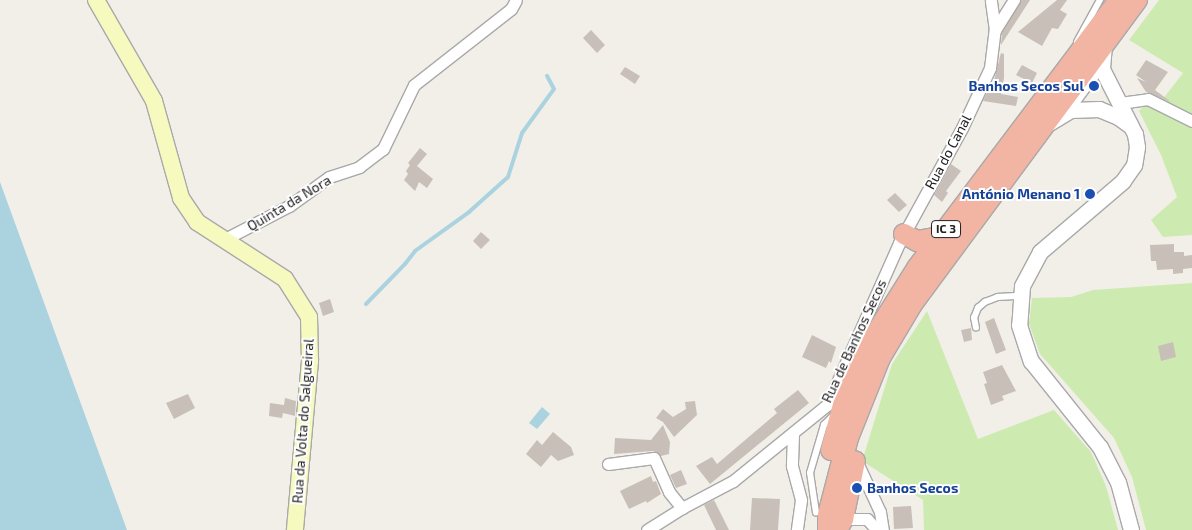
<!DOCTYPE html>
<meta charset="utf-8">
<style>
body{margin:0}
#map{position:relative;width:1192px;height:530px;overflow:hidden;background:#f2efe9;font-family:"Exo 2",sans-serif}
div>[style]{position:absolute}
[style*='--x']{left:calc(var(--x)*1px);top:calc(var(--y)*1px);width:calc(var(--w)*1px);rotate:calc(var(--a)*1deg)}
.grass>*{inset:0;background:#cdebb0}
.water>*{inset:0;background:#aad3df}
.stream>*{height:4px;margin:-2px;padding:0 2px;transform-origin:2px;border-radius:2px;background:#aad3df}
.building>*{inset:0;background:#c7bfb8}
.roads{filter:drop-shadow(1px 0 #a9a9a9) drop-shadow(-1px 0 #a9a9a9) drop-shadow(0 1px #a9a9a9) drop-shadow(0 -1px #a9a9a9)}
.service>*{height:5.5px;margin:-2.75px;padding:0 2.75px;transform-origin:2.75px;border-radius:2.75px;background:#fff}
.minor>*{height:11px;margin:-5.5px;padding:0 5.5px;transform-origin:5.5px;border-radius:5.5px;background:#fff}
.tertiary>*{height:15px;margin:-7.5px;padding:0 7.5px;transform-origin:7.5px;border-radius:7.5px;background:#fff}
.secondary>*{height:16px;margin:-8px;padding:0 8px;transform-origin:8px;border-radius:8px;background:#f7fabf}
.trunk>*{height:20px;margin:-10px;padding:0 10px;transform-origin:10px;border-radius:10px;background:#f2b4a3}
.dots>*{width:14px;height:14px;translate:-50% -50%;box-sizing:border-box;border:2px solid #fff;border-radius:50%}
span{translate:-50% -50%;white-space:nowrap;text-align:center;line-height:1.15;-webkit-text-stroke:4px #fff;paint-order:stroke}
.shield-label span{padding:1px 4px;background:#fff;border:1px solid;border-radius:4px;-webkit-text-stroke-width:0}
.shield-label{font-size:12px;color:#222;font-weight:700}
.transit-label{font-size:14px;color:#164399;font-weight:700}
.right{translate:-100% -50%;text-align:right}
.left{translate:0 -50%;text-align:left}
.street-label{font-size:14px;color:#222}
</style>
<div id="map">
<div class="grass">
<i style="clip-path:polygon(1159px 0,1192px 0,1192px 115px,1162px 100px,1183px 73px,1129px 40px)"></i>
<i style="clip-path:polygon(1147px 103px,1192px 126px,1192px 235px,1163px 237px,1151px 220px,1177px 197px,1161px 155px,1139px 111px)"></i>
<i style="clip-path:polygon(1192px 283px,1192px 530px,1146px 530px,1132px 477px,1114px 438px,1040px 354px,1029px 324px,1032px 298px,1071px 297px,1093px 290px)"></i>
<i style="clip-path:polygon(927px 311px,978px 439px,1054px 410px,1091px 452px,1106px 486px,1118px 530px,924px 530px,923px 500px,862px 461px,892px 364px)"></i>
</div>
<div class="water">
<i style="clip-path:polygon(0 182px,127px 530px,0 530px)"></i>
<i style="clip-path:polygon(542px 407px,550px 414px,537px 429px,529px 423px)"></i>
</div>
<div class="stream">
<i style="--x:366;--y:304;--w:56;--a:-45.7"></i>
<i style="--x:405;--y:264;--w:16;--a:-52"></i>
<i style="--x:415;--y:251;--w:67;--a:-35.8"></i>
<i style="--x:469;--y:212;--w:52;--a:-41.9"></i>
<i style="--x:508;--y:177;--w:46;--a:-72.3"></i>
<i style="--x:522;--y:133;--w:54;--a:-54"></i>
<i style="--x:554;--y:89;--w:15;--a:-118"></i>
</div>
<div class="building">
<i style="clip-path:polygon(1021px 0,1030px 0,1001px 45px,1002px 33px)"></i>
<i style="clip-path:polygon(1057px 0,1067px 0,1060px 10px,1067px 14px,1058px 29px,1052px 28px,1042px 46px,1018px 32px)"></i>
<i style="clip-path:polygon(591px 30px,605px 45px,597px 53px,583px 38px)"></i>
<i style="clip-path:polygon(1001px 53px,1004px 54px,1004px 78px,1001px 94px,1018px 97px,1016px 106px,983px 101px,988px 91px,991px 92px)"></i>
<i style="clip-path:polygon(1146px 60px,1168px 72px,1155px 90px,1171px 102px,1146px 92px,1137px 78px,1146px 82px,1136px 75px)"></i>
<i style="clip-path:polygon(1022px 65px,1037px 73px,1032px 83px,1016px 75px)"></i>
<i style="clip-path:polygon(625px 67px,640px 76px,635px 84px,620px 74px)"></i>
<i style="clip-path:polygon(420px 148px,427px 154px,417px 166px,433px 179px,427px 188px,419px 182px,415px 191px,404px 180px,408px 174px,406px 171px,410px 165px,408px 163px)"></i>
<i style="clip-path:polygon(951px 164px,961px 171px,946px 191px,948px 193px,942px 202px,934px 195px)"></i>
<i style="clip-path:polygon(895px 193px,907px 205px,899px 212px,887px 200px)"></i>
<i style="clip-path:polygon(481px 232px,490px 240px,481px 249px,473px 241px)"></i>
<i style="clip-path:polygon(1174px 244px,1174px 252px,1184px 252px,1184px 256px,1192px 255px,1192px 268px,1183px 269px,1183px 273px,1173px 274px,1173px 269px,1157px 270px,1156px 261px,1151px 261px,1150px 245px)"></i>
<i style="clip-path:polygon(330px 299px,334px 312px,323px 316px,319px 303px)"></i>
<i style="clip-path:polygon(994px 318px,1006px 350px,996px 354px,985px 322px)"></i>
<i style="clip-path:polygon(971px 328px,972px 340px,964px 342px,961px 330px)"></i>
<i style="clip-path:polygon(812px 335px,836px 347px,831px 363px,829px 361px,826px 368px,802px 357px)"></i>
<i style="clip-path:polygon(1173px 342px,1176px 357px,1161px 361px,1158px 346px)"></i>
<i style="clip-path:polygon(1002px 365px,1016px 391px,1002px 396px,1004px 400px,991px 405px,984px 384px,987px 383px,983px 372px)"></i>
<i style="clip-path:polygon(798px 390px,809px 403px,710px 484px,696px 466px,712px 457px,717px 464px,777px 413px,774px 409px)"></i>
<i style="clip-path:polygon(188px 394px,195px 408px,174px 419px,166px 403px)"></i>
<i style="clip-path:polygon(285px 398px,296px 401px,295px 416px,283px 413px,282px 418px,269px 416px,270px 403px,284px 405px)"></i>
<i style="clip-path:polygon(695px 401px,697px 415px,674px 437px,663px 422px,656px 418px,663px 409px,673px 417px,686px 409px,685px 402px)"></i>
<i style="clip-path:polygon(663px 425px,670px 442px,669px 454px,661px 456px,653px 451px,614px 454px,615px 438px,651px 440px)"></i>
<i style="clip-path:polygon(553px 432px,571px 447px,574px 455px,558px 461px,551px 455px,541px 467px,526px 454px,537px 440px,542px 445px)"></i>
<i style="clip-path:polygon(681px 470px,687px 484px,676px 488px,670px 475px)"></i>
<i style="clip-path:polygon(651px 476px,653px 482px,656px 481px,661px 494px,647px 503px,646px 501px,629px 509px,620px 491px)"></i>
<i style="clip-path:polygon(752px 498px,780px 499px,778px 530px,750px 530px)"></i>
<i style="clip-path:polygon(714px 500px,729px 530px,716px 530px,704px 505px)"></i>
<i style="clip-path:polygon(911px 506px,913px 528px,894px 529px,893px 507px)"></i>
</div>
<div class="roads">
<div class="service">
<i style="--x:1077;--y:42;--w:48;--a:-61.3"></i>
<i style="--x:1072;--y:109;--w:49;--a:-53.4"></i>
<i style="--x:976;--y:328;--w:10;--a:-101"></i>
<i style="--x:974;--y:318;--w:11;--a:-68"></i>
<i style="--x:978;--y:308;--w:9;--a:-41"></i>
<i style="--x:985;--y:302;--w:14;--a:-21"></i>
<i style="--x:998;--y:297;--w:22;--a:-3"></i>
<i style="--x:816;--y:513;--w:40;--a:-98.5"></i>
<i style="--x:810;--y:473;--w:50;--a:-73.7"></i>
<i style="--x:824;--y:425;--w:13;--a:-45"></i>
</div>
<div class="minor">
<i style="--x:995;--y:30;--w:36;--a:-58"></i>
<i style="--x:1120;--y:103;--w:28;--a:-8"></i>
<i style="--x:1148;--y:99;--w:49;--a:26.6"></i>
<i style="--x:225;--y:239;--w:72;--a:-27.3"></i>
<i style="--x:289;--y:206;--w:49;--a:-35.9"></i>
<i style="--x:329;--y:177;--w:32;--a:-18"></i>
<i style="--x:359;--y:167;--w:30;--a:-37"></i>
<i style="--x:383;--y:149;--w:71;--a:-64.2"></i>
<i style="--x:414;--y:85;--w:123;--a:-38.1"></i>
<i style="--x:511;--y:9;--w:10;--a:-61"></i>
<i style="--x:793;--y:434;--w:32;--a:92"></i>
<i style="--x:792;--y:466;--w:35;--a:75"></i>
<i style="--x:801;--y:500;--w:30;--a:98"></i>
<i style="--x:856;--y:460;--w:57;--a:65.2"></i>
<i style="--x:880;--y:512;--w:18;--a:81"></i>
<i style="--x:608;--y:464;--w:46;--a:-7.4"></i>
<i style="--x:654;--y:458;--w:37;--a:66"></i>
<i style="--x:669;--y:492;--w:21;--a:51"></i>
<i style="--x:843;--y:519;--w:24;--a:0"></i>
<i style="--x:867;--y:519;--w:15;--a:48"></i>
<i style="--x:647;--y:530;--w:41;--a:-32.2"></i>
<i style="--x:682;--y:508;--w:58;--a:-27.9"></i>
<i style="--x:733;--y:481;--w:121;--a:-39"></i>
<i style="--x:827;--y:405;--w:177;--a:-66"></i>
<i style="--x:899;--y:243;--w:131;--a:-61.3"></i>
<i style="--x:962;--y:128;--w:66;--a:-65"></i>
<i style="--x:990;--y:68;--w:38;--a:-83"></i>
<i style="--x:995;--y:30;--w:30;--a:-98"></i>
</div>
<div class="tertiary">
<i style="--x:1104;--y:45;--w:24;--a:95"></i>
<i style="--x:1102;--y:69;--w:73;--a:63.1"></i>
<i style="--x:1135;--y:134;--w:13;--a:81"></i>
<i style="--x:1137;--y:147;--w:18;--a:99"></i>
<i style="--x:1134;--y:165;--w:19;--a:125"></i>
<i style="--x:1123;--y:181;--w:109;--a:139.5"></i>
<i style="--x:1040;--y:252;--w:38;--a:118"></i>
<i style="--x:1022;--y:286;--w:39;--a:94"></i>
<i style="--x:1019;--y:325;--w:38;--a:72"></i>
<i style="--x:1031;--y:361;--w:110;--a:51.3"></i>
<i style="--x:1100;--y:447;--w:39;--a:63"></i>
<i style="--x:1118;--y:482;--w:50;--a:74.8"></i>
<i style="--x:1049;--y:123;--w:26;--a:-31"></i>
<i style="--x:1071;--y:110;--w:28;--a:-2"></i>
<i style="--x:1099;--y:109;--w:21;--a:23"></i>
<i style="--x:1118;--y:117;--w:14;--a:36"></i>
</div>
<div class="secondary">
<i style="--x:96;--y:0;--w:116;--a:60.1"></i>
<i style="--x:154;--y:101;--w:101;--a:74.4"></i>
<i style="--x:181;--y:198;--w:29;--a:56"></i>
<i style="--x:197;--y:222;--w:105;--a:32.9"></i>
<i style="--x:285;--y:279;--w:45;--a:57.7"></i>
<i style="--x:309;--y:317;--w:44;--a:88.7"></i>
<i style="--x:310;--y:361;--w:170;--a:95.1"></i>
</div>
<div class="trunk">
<i style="--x:904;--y:234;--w:15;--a:28"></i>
<i style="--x:917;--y:241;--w:23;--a:-10"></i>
<i style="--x:831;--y:450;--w:47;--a:-75.1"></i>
<i style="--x:843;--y:405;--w:58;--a:-67.8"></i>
<i style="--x:865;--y:351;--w:98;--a:-57.9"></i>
<i style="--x:917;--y:268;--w:336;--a:-53"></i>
<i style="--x:828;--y:530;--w:15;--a:-90"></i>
<i style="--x:828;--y:515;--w:80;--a:-75.4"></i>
<i style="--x:848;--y:438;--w:86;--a:-68.2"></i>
<i style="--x:880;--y:358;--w:63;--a:-59.3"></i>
<i style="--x:912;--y:304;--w:378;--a:-53.5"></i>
<i style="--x:837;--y:530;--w:13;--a:-61"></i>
<i style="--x:843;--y:519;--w:59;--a:-78.3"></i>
</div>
</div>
<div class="dots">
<i style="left:1094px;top:86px;background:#1a4fb4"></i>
<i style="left:1090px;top:194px;background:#1a4fb4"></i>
<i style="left:857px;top:488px;background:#1a4fb4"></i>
</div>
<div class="shield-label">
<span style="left:946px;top:229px">IC 3</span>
</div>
<div class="transit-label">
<span class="right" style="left:1084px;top:86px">Banhos Secos Sul</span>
<span class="right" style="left:1080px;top:194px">António Menano 1</span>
<span class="left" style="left:867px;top:488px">Banhos Secos</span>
</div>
<div class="street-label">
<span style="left:948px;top:152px;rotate:-62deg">Rua do Canal</span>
<span style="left:289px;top:203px;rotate:-31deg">Quinta da Nora</span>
<span style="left:854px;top:341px;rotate:-65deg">Rua de Banhos Secos</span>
<span style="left:303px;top:421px;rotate:-86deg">Rua da Volta do Salgueiral</span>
</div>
</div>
